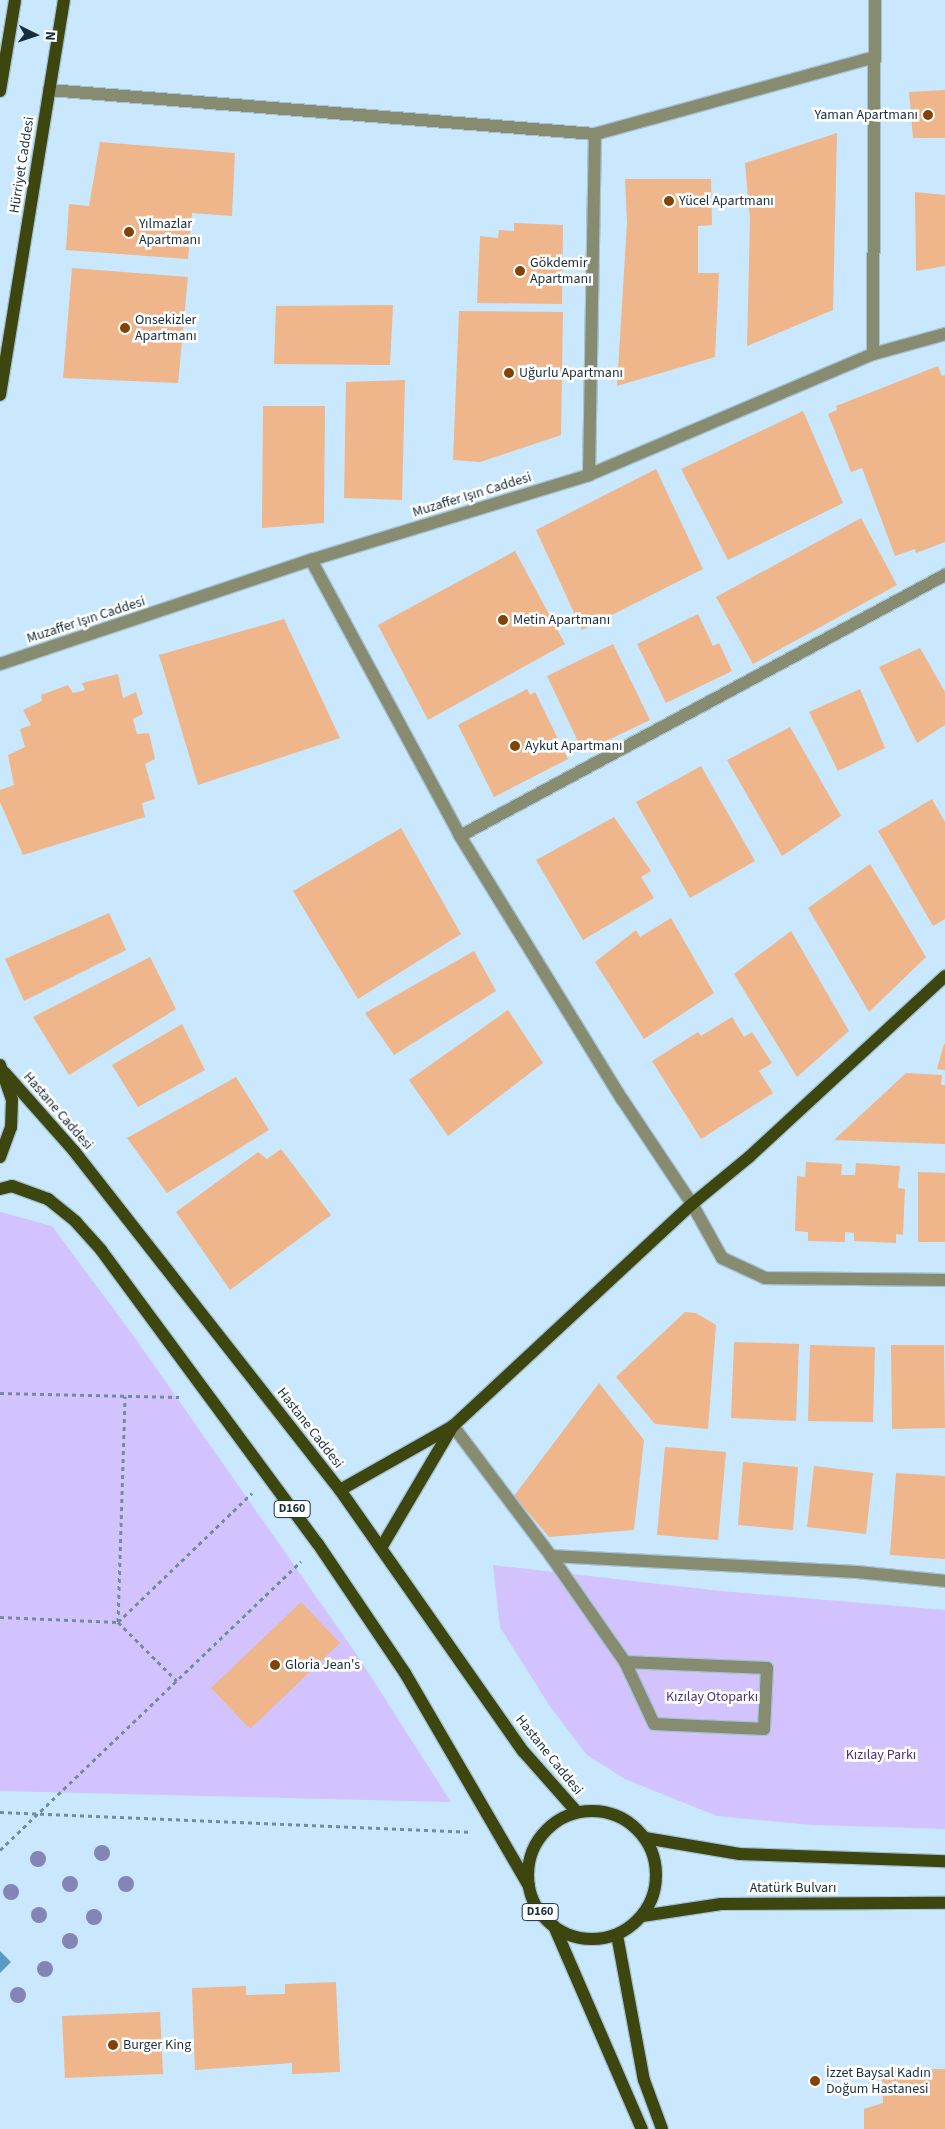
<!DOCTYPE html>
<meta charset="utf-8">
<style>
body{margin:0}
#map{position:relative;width:945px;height:2129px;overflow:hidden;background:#c9e8fd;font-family:"Source Sans 3",sans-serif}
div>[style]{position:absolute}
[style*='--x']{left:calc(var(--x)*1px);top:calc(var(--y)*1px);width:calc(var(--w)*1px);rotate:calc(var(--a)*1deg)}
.green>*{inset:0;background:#d2c3fe}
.water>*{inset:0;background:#5b9bc3}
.building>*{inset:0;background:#efb58b}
.path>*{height:3px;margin-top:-1.5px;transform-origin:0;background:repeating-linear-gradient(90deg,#728c9d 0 4px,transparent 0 8px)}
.roads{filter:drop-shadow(1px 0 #a6c3d6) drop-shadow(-1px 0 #a6c3d6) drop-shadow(0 1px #a6c3d6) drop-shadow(0 -1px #a6c3d6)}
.minor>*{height:12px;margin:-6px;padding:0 6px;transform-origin:6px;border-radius:6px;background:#878c71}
.major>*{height:12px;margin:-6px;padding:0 6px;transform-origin:6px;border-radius:6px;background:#3e4610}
.major>.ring{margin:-6px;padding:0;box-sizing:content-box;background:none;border:12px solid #3e4610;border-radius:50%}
.trees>*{width:16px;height:16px;margin:-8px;border-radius:50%;background:#8484b5}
.dots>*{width:14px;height:14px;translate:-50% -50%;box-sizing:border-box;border:2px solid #fff;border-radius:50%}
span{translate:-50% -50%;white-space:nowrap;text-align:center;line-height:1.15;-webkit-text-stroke:5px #fff;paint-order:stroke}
.shield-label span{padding:1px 4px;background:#fff;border:1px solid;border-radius:4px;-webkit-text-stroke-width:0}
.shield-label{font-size:12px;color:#192e3b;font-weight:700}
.poi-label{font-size:14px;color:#192e3b}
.right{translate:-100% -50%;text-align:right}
.left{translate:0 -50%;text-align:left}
.street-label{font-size:14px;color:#192e3b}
.park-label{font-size:14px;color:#4b327a}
.north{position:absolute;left:10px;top:10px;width:50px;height:50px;-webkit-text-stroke:4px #fff;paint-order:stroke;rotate:94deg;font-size:14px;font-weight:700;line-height:20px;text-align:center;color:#192e3b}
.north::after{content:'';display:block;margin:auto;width:18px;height:22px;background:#192e3b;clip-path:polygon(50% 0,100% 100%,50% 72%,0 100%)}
</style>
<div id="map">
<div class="green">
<i style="clip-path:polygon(0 1212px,52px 1226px,135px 1338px,357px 1655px,451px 1802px,0 1791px)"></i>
<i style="clip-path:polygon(493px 1565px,721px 1591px,945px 1610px,945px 1829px,813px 1825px,717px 1816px,625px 1779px,587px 1755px,549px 1705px,500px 1627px)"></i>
</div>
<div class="water">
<i style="clip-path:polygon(0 1951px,11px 1962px,0 1973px)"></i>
</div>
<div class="building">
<i style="clip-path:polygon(945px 90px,945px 138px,913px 138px,909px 92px)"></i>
<i style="clip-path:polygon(837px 133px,833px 310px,747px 346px,750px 220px,745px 163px)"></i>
<i style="clip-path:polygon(100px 142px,235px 153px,232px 216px,192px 213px,188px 259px,66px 250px,69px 204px,89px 206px)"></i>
<i style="clip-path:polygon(625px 179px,711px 179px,712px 225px,698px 226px,698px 273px,719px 273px,715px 357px,617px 386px,627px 223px)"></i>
<i style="clip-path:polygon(915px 192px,945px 195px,945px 266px,916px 271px)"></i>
<i style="clip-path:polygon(514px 223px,563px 225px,562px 304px,477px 303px,480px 236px,498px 238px,499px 230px,514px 231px)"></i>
<i style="clip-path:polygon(72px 268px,188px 277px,178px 383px,63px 378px)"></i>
<i style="clip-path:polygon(393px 305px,390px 365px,274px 364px,276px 306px)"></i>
<i style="clip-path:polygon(459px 311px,563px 312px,561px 435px,480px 462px,453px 460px)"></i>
<i style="clip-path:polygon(938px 366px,942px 376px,945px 375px,945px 542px,916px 553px,915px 549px,895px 556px,862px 468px,851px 472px,828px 414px,837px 410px,836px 406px)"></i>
<i style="clip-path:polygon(405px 380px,402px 500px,344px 498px,346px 382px)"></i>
<i style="clip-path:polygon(263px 406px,325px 406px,324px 523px,262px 528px)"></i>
<i style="clip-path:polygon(803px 411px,843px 503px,728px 560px,681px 469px)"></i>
<i style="clip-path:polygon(656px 469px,703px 569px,582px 630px,536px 530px)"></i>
<i style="clip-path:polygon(861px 518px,897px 585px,753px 664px,716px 597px)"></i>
<i style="clip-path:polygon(515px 551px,565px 644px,428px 720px,378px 625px)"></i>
<i style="clip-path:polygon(698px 614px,713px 646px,719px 643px,732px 671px,666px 703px,637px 644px)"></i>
<i style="clip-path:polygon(284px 619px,340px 738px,198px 785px,159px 655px)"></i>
<i style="clip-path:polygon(613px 644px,650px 720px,583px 752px,547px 676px)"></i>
<i style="clip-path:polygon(920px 648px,945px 692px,945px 725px,917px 743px,879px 667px)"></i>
<i style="clip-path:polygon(118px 674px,123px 698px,136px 692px,143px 714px,133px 719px,137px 734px,149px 733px,155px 759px,145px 764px,155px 799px,142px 803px,145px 817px,23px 855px,0 802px,0 790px,14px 785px,8px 755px,25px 747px,20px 729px,31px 725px,23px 710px,42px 701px,41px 695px,68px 685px,73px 693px,85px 690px,82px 683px)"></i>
<i style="clip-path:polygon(527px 689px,530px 695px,535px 692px,568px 759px,494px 797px,458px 725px)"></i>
<i style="clip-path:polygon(860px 689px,885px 748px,838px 771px,809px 712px)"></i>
<i style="clip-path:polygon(790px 727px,841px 816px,782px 856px,727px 760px)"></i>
<i style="clip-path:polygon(701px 766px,755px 861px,690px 898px,636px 802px)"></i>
<i style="clip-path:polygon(932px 799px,945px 822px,945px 919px,933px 926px,878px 831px)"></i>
<i style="clip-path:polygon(614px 817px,651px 871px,641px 877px,654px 898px,583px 940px,536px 860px)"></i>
<i style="clip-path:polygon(401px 828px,461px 934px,358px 999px,293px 891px)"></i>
<i style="clip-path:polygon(870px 864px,926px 957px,869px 1012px,808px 908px)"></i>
<i style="clip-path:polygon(109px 913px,126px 950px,24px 1001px,5px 959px)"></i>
<i style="clip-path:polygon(671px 918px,714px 993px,644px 1039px,595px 962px,636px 930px,640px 937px)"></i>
<i style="clip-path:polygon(791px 931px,849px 1031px,797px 1077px,734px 974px)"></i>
<i style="clip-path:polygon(474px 951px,496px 991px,394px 1055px,365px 1013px)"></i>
<i style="clip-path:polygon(150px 957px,176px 1009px,69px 1075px,33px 1017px)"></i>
<i style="clip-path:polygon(508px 1010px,543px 1063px,448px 1136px,409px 1080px)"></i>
<i style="clip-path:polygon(732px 1017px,744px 1037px,752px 1032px,772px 1063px,759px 1071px,773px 1093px,701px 1139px,652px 1061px,698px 1032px,701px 1036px)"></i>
<i style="clip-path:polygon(182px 1024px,205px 1070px,138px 1107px,112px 1065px)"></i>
<i style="clip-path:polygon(944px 1044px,945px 1044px,945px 1070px,937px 1069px)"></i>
<i style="clip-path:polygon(906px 1073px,942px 1075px,941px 1085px,945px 1085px,945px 1144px,834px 1140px)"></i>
<i style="clip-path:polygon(236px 1077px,269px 1130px,167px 1193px,127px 1138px)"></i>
<i style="clip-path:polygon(281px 1149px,331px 1215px,230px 1290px,176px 1212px,258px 1152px,267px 1159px)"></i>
<i style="clip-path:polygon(806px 1162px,842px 1164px,841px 1175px,855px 1175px,856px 1163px,900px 1166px,898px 1188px,905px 1189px,903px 1235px,896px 1234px,896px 1243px,854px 1241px,854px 1233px,845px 1232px,845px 1242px,808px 1241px,808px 1232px,795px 1231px,797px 1176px,805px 1177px)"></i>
<i style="clip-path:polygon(918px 1172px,945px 1173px,945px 1242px,918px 1242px)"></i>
<i style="clip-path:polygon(685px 1312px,696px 1313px,716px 1325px,708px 1429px,655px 1424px,616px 1377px)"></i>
<i style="clip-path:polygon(734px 1342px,799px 1344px,796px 1421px,731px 1418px)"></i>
<i style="clip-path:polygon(810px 1345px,875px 1347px,873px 1422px,808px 1421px)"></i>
<i style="clip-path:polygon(891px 1345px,944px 1345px,945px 1428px,892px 1429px)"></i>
<i style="clip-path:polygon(599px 1383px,644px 1440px,634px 1530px,549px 1537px,514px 1496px)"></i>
<i style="clip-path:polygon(665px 1447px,726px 1452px,718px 1540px,657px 1535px)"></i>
<i style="clip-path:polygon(743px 1462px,798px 1467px,793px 1530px,738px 1525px)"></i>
<i style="clip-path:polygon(814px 1466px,873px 1473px,866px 1534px,807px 1527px)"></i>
<i style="clip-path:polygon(896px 1473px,945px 1476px,945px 1559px,890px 1555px)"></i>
<i style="clip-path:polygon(301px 1602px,340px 1643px,250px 1729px,211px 1688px)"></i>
<i style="clip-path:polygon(336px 1982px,340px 2072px,292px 2074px,292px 2063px,195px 2070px,192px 1988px,246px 1986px,246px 1995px,285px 1994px,285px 1984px)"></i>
<i style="clip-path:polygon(160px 2012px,163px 2074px,65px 2078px,62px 2016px)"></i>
<i style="clip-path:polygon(945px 2069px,945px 2129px,864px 2129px,864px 2109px,883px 2103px,882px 2070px)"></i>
</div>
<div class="path">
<i style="--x:0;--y:1393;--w:179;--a:1.3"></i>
<i style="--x:0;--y:1617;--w:118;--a:2.4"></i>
<i style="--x:118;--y:1622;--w:83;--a:45"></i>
<i style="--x:118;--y:1622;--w:226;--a:-88.2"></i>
<i style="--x:118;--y:1622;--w:186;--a:-43.9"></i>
<i style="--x:0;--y:1812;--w:469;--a:2.4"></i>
<i style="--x:0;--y:1850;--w:417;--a:-43.8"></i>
</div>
<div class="roads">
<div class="minor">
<i style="--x:49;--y:90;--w:548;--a:4.61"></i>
<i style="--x:595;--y:134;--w:289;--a:-15.4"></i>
<i style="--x:873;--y:354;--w:354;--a:-89.7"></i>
<i style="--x:589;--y:475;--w:341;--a:-89"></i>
<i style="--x:311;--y:560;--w:314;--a:61.6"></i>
<i style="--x:460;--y:836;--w:309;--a:58.4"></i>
<i style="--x:622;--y:1099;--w:126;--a:56.3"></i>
<i style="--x:692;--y:1204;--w:62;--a:60.9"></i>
<i style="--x:722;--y:1258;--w:47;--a:24.9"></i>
<i style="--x:765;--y:1278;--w:180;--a:0.6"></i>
<i style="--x:0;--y:664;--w:328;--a:-18.5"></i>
<i style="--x:311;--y:560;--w:291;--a:-17"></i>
<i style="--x:589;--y:475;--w:309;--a:-23.1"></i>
<i style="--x:873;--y:354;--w:75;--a:-15.5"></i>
<i style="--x:460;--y:836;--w:551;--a:-28.29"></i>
<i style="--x:453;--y:1426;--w:163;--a:53"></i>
<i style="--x:551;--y:1556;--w:306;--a:3"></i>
<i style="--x:857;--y:1572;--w:88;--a:5.8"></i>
<i style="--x:551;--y:1556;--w:129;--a:55.1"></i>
<i style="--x:625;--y:1662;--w:68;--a:64.9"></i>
<i style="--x:654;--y:1724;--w:110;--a:2.6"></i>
<i style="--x:764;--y:1729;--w:61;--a:-87.2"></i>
<i style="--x:767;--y:1668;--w:142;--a:-177.6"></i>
</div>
<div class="major">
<i style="--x:0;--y:91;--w:92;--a:-80.6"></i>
<i style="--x:0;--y:395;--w:400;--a:-80.8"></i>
<i style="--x:0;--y:1065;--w:37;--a:71"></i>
<i style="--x:12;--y:1100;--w:27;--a:92"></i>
<i style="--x:11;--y:1127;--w:32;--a:110"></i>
<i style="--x:5;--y:1073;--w:104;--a:48.5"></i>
<i style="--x:74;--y:1151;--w:431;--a:51.9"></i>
<i style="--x:340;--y:1490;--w:319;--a:55"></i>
<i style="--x:523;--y:1751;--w:81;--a:48.5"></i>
<i style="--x:0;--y:1189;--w:12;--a:-14"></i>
<i style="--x:12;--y:1186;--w:38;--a:20"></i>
<i style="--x:48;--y:1199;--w:36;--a:39"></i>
<i style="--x:76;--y:1222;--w:38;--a:48"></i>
<i style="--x:101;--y:1250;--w:365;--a:53.6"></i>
<i style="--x:318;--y:1544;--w:156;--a:56"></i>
<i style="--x:405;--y:1673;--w:246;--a:59.8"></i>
<i style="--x:340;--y:1490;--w:130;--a:-29.5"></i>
<i style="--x:453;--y:1426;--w:326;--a:-42.9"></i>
<i style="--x:692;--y:1204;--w:74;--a:-39.5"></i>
<i style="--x:749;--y:1157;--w:267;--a:-42.7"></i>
<i style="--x:381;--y:1548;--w:142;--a:-59.5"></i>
<i class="ring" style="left:528px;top:1811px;width:116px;height:116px"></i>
<i style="--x:645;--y:1838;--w:96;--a:9.6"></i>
<i style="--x:740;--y:1854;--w:205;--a:2"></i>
<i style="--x:642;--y:1916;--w:80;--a:-8.6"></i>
<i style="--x:721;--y:1904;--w:224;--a:-0.3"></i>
<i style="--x:554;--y:1926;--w:221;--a:66.6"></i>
<i style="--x:617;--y:1935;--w:147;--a:79.5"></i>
<i style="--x:644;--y:2080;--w:52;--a:69.8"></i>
</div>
</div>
<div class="trees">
<i style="left:102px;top:1853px"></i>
<i style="left:38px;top:1859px"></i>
<i style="left:70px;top:1884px"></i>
<i style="left:126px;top:1884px"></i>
<i style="left:11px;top:1892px"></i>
<i style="left:39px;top:1915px"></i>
<i style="left:94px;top:1917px"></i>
<i style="left:70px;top:1941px"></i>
<i style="left:45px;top:1969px"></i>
<i style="left:18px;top:1995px"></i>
</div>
<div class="dots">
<i style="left:928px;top:115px;background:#824304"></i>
<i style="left:669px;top:201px;background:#824304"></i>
<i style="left:129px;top:232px;background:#824304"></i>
<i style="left:520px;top:271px;background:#824304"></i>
<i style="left:125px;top:328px;background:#824304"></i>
<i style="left:509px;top:373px;background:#824304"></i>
<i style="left:503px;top:620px;background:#824304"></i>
<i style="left:515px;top:746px;background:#824304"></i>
<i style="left:275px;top:1665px;background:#824304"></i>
<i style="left:113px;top:2045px;background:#824304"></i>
<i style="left:815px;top:2081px;background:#824304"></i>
</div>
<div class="shield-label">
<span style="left:292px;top:1509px">D160</span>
<span style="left:540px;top:1912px">D160</span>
</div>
<div class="poi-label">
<span class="right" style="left:918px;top:115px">Yaman Apartmanı</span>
<span class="left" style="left:679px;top:201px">Yücel Apartmanı</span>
<span class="left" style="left:139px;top:232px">Yılmazlar<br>Apartmanı</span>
<span class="left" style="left:530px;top:271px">Gökdemir<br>Apartmanı</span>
<span class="left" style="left:135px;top:328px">Onsekizler<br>Apartmanı</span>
<span class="left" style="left:519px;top:373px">Uğurlu Apartmanı</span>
<span class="left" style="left:513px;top:620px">Metin Apartmanı</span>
<span class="left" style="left:525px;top:746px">Aykut Apartmanı</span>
<span class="left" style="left:285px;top:1665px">Gloria Jean's</span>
<span class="left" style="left:123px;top:2045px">Burger King</span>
<span class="left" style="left:826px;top:2081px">İzzet Baysal Kadın<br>Doğum Hastanesi</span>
</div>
<div class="street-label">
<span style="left:22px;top:165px;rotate:-81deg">Hürriyet Caddesi</span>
<span style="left:472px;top:495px;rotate:-17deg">Muzaffer Işın Caddesi</span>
<span style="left:86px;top:620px;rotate:-18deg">Muzaffer Işın Caddesi</span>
<span style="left:58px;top:1111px;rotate:49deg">Hastane Caddesi</span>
<span style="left:310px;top:1428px;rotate:52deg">Hastane Caddesi</span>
<span style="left:549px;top:1755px;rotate:51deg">Hastane Caddesi</span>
<span style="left:793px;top:1888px">Atatürk Bulvarı</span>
</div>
<div class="park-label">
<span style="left:712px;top:1697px">Kızılay Otoparkı</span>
<span style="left:881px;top:1755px">Kızılay Parkı</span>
</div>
<div class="north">N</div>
</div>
